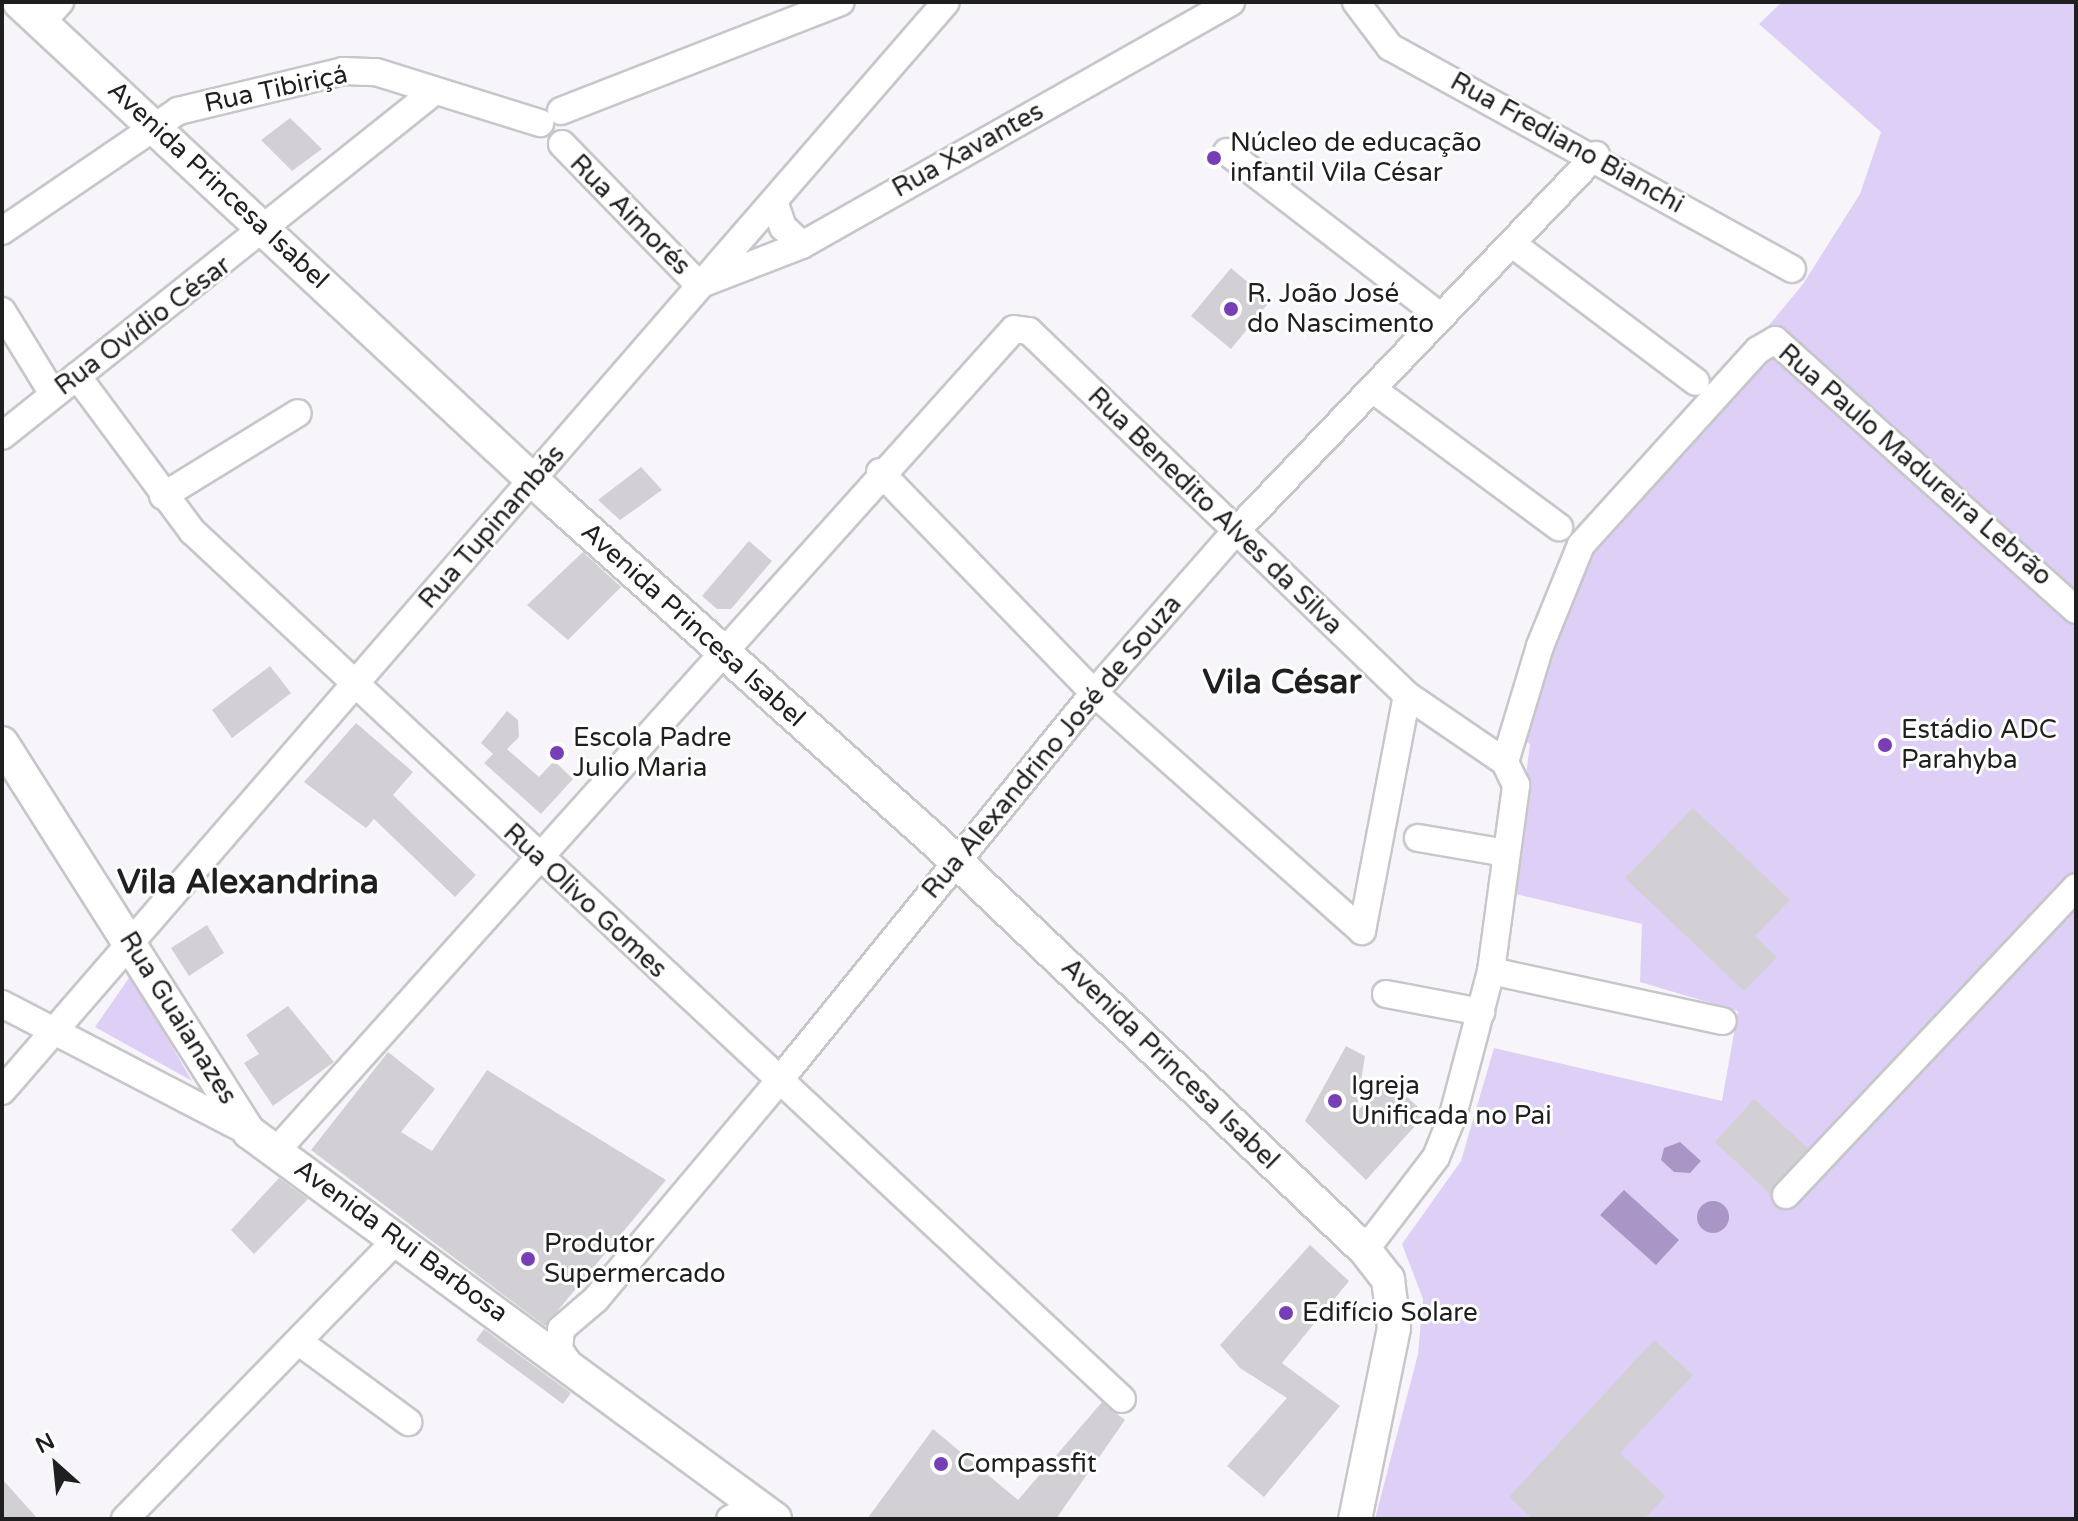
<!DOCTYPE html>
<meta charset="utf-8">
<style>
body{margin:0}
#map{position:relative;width:2078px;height:1521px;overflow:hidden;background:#f7f5fa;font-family:"Varela Round",sans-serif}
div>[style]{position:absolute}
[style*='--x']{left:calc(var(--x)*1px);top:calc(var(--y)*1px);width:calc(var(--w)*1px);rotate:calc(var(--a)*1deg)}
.green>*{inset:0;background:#decff6}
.water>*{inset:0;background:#a996c6}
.round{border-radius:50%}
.building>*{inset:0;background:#d2d0d5}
.roads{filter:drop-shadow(2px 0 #c7c6cb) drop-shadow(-2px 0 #c7c6cb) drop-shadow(0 2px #c7c6cb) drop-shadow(0 -2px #c7c6cb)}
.minor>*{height:26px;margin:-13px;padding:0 13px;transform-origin:13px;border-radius:13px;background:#fff}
.major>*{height:32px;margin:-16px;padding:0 16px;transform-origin:16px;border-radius:16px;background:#fff}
.dots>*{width:22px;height:22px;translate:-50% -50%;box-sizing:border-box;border:4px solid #fff;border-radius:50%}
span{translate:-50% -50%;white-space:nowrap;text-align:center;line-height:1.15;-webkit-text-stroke:6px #fff;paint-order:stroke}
.street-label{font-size:26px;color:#1f1f20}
.poi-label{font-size:26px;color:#1f1f20}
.left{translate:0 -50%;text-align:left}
.district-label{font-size:34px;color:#1f1f20;font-weight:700}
.frame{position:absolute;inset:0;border:4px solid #1f1f20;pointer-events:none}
.north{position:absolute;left:16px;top:1425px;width:80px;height:80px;-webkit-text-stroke:6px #fff;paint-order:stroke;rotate:333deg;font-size:22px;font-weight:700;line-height:32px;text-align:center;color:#1f1f20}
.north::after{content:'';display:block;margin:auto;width:28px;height:36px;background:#1f1f20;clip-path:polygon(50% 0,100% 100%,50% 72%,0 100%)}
</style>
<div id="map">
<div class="green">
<i style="clip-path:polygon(1782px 2px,2076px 2px,2076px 1519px,1375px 1519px,1418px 1354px,1423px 1299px,1402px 1244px,1461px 1161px,1494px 1048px,1722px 1101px,1738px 1011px,1640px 982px,1642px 924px,1511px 893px,1530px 744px,1504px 732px,1562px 556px,1708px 399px,1803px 284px,1860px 194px,1881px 132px,1759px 24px)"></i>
<i style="clip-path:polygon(131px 975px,192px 1081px,95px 1027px)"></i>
</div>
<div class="water">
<i style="clip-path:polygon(1680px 1142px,1701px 1161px,1690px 1173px,1674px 1172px,1661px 1160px,1664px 1148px)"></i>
<i style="clip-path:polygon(1624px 1190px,1679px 1240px,1656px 1265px,1600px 1215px)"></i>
<i class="round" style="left:1697px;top:1201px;width:32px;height:32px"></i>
</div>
<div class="building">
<i style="clip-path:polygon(290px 118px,322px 149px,292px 171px,261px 140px)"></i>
<i style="clip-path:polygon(1231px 268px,1270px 301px,1231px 349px,1191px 316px)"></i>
<i style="clip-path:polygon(641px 467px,662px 490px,620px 520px,598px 500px)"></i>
<i style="clip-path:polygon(749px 541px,772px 561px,731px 609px,717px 609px,702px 596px)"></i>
<i style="clip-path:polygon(583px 552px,621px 587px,568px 640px,527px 605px)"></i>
<i style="clip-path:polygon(270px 666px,291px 693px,232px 738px,212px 710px)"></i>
<i style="clip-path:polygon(507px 711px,518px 720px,519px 737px,507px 749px,539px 777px,554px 761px,573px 779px,541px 814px,484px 763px,493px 754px,481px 743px)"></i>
<i style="clip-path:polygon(356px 723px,413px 772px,393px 795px,476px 875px,455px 897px,374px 819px,366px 828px,304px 782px)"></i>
<i style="clip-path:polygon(1693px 808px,1790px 900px,1755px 936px,1777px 957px,1744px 991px,1625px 878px)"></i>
<i style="clip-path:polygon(207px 925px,224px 953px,189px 976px,171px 948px)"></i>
<i style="clip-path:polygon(288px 1006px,334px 1062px,273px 1106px,244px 1063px,259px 1054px,246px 1035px)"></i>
<i style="clip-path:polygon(1346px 1046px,1365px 1056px,1356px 1113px,1387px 1079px,1426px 1114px,1366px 1180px,1305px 1121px)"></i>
<i style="clip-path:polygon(388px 1052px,435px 1089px,401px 1132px,432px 1151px,487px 1070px,666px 1180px,545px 1326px,311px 1150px)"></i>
<i style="clip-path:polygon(1754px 1099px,1808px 1148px,1770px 1194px,1715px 1142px)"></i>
<i style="clip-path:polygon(279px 1178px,308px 1199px,254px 1254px,231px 1230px)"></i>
<i style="clip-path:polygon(1310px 1245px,1349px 1281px,1282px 1363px,1340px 1406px,1264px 1497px,1227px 1466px,1287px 1398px,1240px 1368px,1220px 1345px)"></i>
<i style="clip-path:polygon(484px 1329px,571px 1393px,563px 1404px,476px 1340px)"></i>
<i style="clip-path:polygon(1654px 1340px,1693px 1375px,1620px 1453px,1666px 1496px,1644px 1519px,1533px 1519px,1509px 1497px)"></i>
<i style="clip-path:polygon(1102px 1402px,1125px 1420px,1056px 1519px,867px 1519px,933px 1429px,1018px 1500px)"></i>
<i style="clip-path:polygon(2px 1479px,38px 1519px,2px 1519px)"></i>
</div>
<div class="roads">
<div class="minor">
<i style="--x:1356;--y:2;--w:56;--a:52.9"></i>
<i style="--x:1390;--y:47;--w:459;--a:28.9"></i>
<i style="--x:42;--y:22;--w:27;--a:-48"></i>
<i style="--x:561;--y:111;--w:300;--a:-21.3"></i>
<i style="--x:562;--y:144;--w:197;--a:45.8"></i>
<i style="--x:699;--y:285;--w:110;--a:-21.2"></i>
<i style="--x:802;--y:245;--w:493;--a:-29.5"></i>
<i style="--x:1227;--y:152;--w:269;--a:37.6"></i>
<i style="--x:774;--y:201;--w:28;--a:71"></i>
<i style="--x:783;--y:227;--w:26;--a:43"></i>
<i style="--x:2;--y:231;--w:213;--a:-34.3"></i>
<i style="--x:178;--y:111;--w:170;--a:-13.6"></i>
<i style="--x:343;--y:71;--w:33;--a:2"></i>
<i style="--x:376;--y:72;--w:172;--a:17.3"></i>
<i style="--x:1515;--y:246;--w:226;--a:36.9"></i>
<i style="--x:2;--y:311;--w:97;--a:58.4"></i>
<i style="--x:77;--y:376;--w:193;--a:53.4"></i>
<i style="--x:192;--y:531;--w:1272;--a:43.03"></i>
<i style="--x:1375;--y:391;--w:229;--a:36.5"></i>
<i style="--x:2;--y:436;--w:549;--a:-38.56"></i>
<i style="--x:880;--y:472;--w:308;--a:45.9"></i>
<i style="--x:1094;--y:693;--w:358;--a:41.6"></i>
<i style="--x:163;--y:496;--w:158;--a:-31.6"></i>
<i style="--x:1418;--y:838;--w:89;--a:9.7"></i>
<i style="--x:1362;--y:931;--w:240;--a:-79.2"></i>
<i style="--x:1491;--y:971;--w:237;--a:12.2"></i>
<i style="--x:1386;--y:994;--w:97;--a:10.7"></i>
<i style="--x:2;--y:1004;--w:278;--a:27.4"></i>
<i style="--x:2;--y:1091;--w:1441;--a:-49.08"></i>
<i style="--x:277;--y:1150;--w:1103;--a:-48.09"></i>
<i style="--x:1014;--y:329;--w:15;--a:8"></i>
<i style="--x:1029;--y:331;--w:525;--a:43.92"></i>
<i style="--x:1407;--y:695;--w:119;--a:34.4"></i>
<i style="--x:1786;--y:1195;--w:423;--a:-46.7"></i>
<i style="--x:1365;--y:1250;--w:117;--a:-52.6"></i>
<i style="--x:1436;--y:1157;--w:45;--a:-68"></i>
<i style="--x:1453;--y:1115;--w:149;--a:-75.2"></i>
<i style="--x:1491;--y:971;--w:188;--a:-82.3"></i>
<i style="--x:1516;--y:785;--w:25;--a:-116"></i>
<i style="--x:1505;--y:762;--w:121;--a:-73.2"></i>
<i style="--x:1540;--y:646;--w:109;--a:-67.9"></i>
<i style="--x:1581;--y:545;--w:263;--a:-47.8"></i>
<i style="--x:1758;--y:350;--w:20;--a:-30"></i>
<i style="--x:1775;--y:340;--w:404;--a:41.9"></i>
<i style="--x:302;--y:1344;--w:132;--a:36.3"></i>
<i style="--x:571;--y:1367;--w:22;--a:-124"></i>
<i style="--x:559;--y:1349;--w:20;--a:-84"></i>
<i style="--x:561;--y:1329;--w:46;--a:-40.6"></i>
<i style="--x:596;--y:1299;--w:283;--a:-50"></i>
<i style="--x:778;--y:1082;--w:501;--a:-50.91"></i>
<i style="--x:1094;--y:693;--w:214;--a:-48.8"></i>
<i style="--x:1235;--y:532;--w:522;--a:-46.24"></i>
<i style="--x:125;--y:1519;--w:392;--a:-45.8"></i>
<i style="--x:730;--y:1519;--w:29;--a:-29"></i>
</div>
<div class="major">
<i style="--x:19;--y:2;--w:732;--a:42.95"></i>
<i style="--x:555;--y:501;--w:513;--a:41.84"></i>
<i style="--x:937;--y:843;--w:591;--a:43.56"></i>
<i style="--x:1365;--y:1250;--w:37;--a:52"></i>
<i style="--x:1388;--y:1279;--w:49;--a:83"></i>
<i style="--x:1394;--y:1328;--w:195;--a:101.5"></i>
<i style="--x:2;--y:743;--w:461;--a:57.6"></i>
<i style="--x:249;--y:1132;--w:653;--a:36.34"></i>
</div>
</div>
<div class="dots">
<i style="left:1214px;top:158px;background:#783eb5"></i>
<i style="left:1231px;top:309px;background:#783eb5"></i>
<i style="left:1885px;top:745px;background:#783eb5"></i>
<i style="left:557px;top:753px;background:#783eb5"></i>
<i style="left:1335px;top:1101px;background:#783eb5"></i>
<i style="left:528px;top:1259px;background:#783eb5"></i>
<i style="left:1286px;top:1313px;background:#783eb5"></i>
<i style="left:941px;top:1464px;background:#783eb5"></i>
</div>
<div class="street-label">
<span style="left:276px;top:89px;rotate:-12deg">Rua Tibiriçá</span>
<span style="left:1567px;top:143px;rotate:29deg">Rua Frediano Bianchi</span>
<span style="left:968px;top:150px;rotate:-29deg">Rua Xavantes</span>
<span style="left:218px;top:185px;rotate:43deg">Avenida Princesa Isabel</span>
<span style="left:630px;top:215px;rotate:45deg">Rua Aimorés</span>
<span style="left:143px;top:326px;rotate:-37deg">Rua Ovídio César</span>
<span style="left:1915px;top:465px;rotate:41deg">Rua Paulo Madureira Lebrão</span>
<span style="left:1215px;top:511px;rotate:44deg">Rua Benedito Alves da Silva</span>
<span style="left:492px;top:527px;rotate:-49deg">Rua Tupinambás</span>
<span style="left:693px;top:625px;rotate:42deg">Avenida Princesa Isabel</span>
<span style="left:1052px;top:747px;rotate:-50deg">Rua Alexandrino José de Souza</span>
<span style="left:585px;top:901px;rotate:43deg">Rua Olivo Gomes</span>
<span style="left:178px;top:1018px;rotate:58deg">Rua Guaianazes</span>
<span style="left:1170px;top:1064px;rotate:44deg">Avenida Princesa Isabel</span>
<span style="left:401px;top:1241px;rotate:36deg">Avenida Rui Barbosa</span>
</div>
<div class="poi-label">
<span class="left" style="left:1230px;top:158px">Núcleo de educação<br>infantil Vila César</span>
<span class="left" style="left:1247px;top:309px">R. João José<br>do Nascimento</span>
<span class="left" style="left:1901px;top:745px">Estádio ADC<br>Parahyba</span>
<span class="left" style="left:573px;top:753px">Escola Padre<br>Julio Maria</span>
<span class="left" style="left:1351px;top:1101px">Igreja<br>Unificada no Pai</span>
<span class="left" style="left:544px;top:1259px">Produtor<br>Supermercado</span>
<span class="left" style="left:1302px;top:1313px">Edifício Solare</span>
<span class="left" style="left:957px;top:1464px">Compassfit</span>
</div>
<div class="district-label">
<span style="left:1282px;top:683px">Vila César</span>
<span style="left:248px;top:883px">Vila Alexandrina</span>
</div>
<div class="frame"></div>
<div class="north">N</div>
</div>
